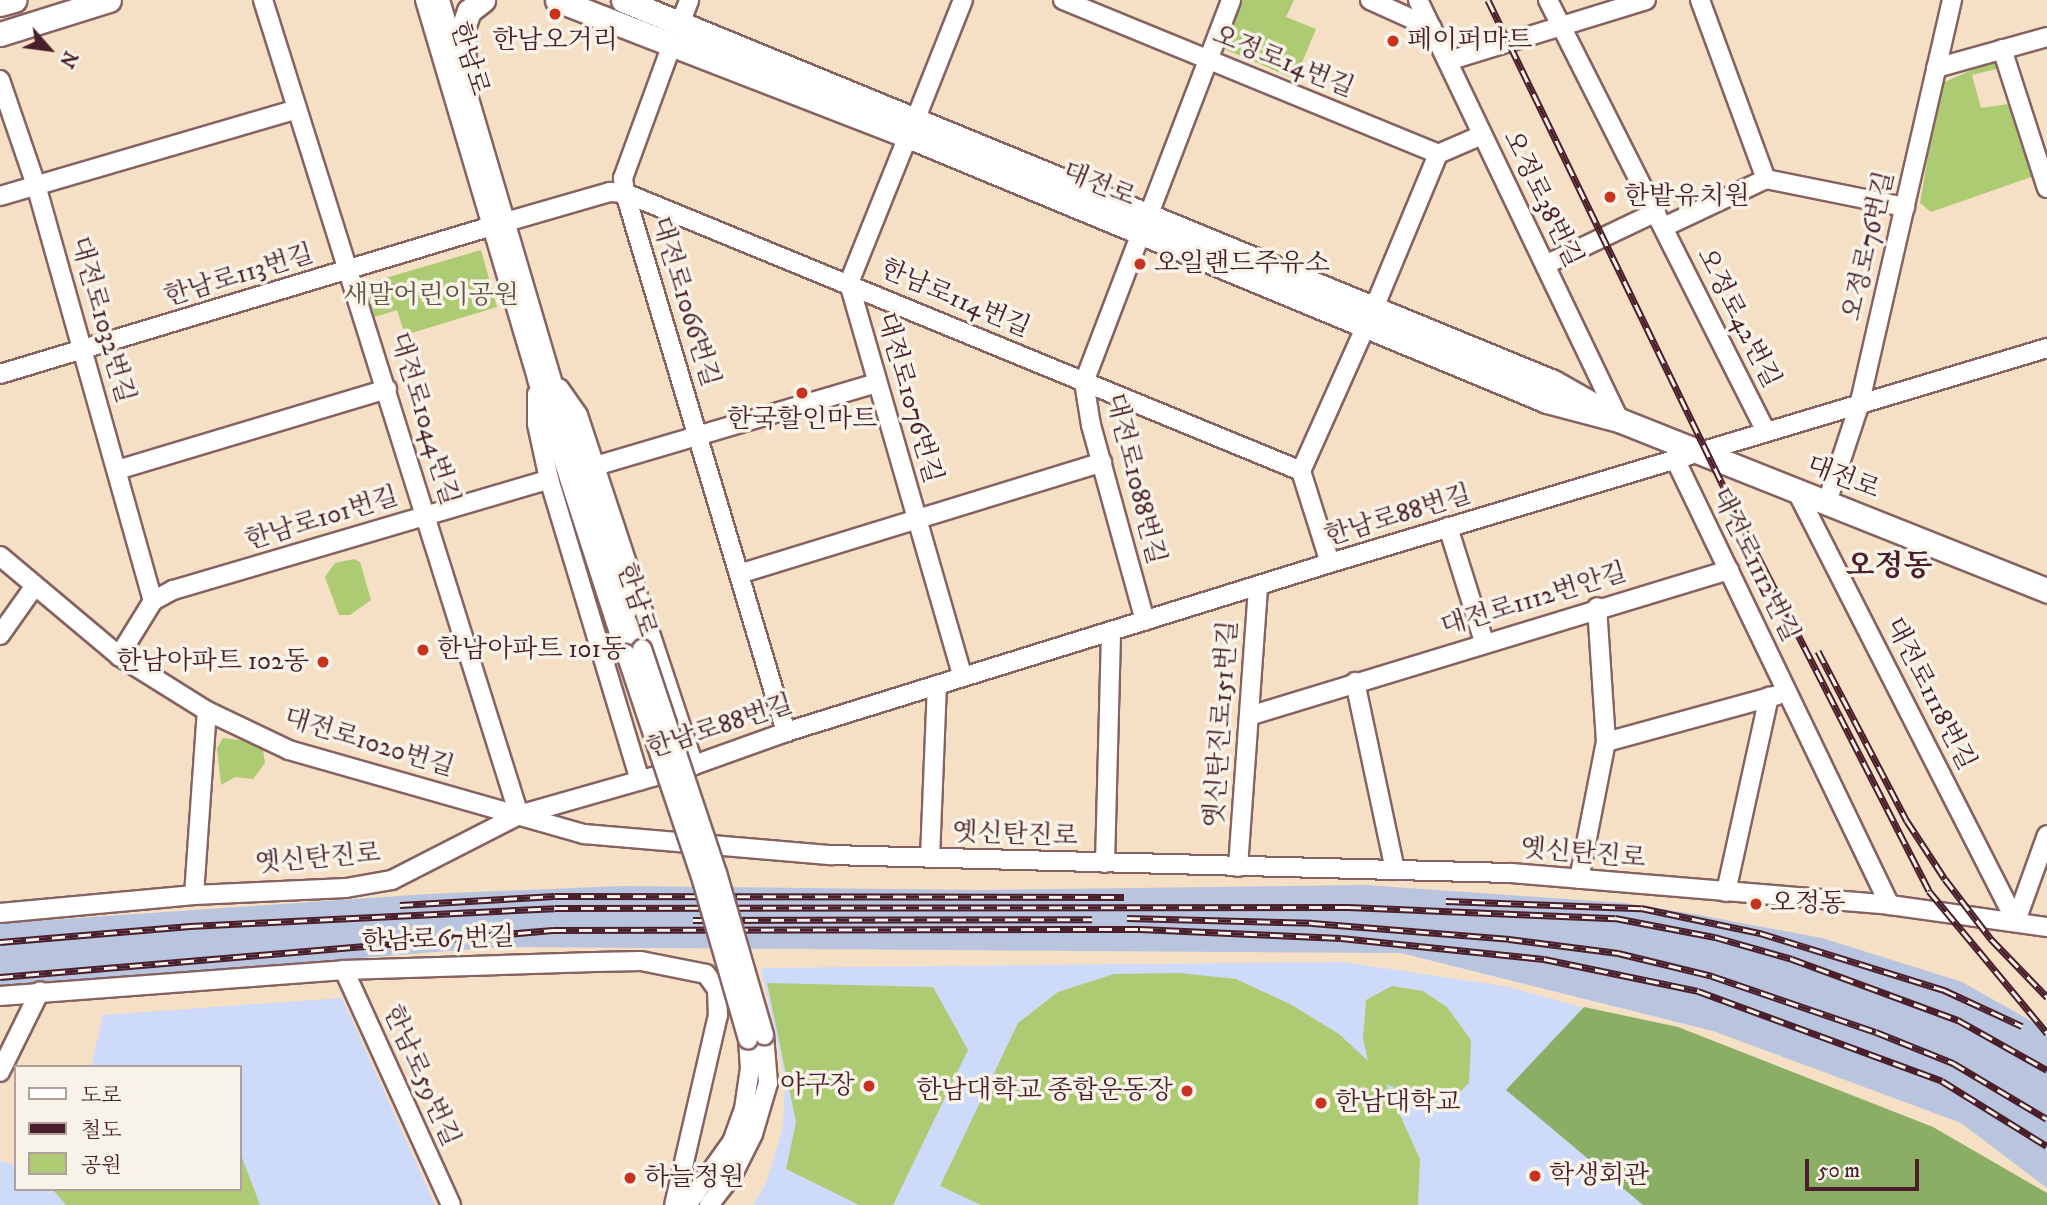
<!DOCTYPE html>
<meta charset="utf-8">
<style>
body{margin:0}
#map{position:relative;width:2047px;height:1205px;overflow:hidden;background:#f5dfc5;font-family:"IM FELL DW Pica","Noto Serif KR",serif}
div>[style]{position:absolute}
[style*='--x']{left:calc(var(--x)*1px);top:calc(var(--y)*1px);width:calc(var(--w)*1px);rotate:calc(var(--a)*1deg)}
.built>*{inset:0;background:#cedafa}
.industrial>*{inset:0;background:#b9c4de}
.green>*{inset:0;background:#adcb72}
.forest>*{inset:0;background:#8aaf64}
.roads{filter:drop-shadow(2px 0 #866261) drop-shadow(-2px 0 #866261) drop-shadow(0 2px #866261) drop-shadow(0 -2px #866261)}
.minor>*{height:18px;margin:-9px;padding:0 9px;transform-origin:9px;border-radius:9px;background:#fff}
.major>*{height:23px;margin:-11.5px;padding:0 11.5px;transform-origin:11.5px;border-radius:11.5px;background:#fff}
.rail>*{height:7px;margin-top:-3.5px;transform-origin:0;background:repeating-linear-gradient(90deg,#f7f3e8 0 13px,#4a1f2b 0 26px);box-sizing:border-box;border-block:2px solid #4a1f2b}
.bridges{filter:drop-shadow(2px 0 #866261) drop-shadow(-2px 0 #866261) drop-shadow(0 2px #866261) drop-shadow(0 -2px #866261)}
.minor-bridge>*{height:18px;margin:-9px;padding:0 9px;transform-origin:9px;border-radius:9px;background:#fff}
.dots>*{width:19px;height:19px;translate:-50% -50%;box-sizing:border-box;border:4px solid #f7f3e8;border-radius:50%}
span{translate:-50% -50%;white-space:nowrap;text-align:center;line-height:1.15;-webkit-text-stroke:7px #f7f3e8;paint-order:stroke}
.poi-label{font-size:26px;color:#4a1f2b}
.left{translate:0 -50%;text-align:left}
.right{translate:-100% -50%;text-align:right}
.street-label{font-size:26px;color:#4a1f2b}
.park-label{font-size:26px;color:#685340}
.quarter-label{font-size:30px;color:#4a1f2b;font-weight:700}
.legend{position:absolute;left:14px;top:1065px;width:228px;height:126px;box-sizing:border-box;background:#f7f3e8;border:2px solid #b29e9c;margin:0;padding:9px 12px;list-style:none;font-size:21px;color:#4a1f2b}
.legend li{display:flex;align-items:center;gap:14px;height:35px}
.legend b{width:35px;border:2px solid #b29e9c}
.north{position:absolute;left:14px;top:14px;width:70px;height:70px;-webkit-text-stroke:5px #f7f3e8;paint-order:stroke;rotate:118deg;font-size:19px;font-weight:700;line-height:28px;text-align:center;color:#4a1f2b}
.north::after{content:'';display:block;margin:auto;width:24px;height:32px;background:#4a1f2b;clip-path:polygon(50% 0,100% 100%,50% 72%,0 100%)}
.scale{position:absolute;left:1805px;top:1159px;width:114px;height:32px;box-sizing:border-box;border:4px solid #4a1f2b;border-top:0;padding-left:9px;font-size:21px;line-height:24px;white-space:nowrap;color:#4a1f2b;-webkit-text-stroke:5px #f7f3e8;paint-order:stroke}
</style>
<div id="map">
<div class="built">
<i style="clip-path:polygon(1343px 962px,1509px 987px,1719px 1046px,2047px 1196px,2047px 1205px,753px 1205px,766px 1183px,783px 1128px,785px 1079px,761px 968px)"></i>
<i style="clip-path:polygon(342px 998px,435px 1205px,0 1205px,0 1161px,16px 1165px,16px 1189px,240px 1189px,240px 1067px,91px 1067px,103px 1015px)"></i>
</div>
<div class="industrial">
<i style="clip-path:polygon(1365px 885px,1624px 903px,1694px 914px,1822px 938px,1962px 982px,2047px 1030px,2047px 1188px,1961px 1123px,1713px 1031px,1401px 953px,498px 947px,0 987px,0 923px,20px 922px,428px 894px,622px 886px,977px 890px)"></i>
</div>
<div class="green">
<i style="clip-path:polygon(1238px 0,1294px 0,1286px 17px,1316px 29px,1295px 79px,1222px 48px)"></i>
<i style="clip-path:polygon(1992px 61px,2000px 68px,1972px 75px,1981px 108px,2008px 104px,2034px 176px,1931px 212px,1920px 203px,1940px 84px)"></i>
<i style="clip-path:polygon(481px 250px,497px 307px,405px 335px,397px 310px,375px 317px,365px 284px)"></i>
<i style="clip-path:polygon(354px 559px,360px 562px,371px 600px,350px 615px,339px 615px,325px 577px,335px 563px)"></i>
<i style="clip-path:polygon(223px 738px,246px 741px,263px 750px,265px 763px,253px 779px,235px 777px,221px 785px,217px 748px)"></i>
<i style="clip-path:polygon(1179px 973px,1236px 979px,1290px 1004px,1339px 1034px,1368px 1061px,1363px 1039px,1366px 1000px,1392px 986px,1423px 991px,1447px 1007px,1471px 1040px,1469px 1083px,1453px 1099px,1431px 1103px,1386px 1084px,1420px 1159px,1418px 1205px,981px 1205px,940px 1186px,1018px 1023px,1058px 992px,1114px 974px)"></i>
<i style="clip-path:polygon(767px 983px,933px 987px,968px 1050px,893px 1205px,859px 1205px,786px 1169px,796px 1122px)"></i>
<i style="clip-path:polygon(240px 1152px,260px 1205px,66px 1205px,52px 1189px,240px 1189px)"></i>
</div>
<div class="forest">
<i style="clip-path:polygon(1584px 1007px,1678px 1027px,1933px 1127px,2047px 1193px,2047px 1205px,1643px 1205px,1506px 1090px)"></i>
</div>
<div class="roads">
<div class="minor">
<i style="--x:263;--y:0;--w:854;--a:72.56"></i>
<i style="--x:425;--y:0;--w:395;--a:73.5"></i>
<i style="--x:537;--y:379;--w:289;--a:72.1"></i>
<i style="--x:440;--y:0;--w:433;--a:73.6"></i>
<i style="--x:562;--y:415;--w:247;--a:71.1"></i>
<i style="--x:1063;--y:0;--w:405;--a:22.3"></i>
<i style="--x:1438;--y:154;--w:48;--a:-23.4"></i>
<i style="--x:1370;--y:0;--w:68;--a:24.3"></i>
<i style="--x:1418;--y:0;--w:466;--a:64.4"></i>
<i style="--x:1548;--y:0;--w:484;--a:63.2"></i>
<i style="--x:1700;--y:0;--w:191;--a:69.8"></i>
<i style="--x:680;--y:24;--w:26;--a:-69"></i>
<i style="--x:671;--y:47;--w:140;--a:110.1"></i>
<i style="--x:623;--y:178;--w:15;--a:82"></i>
<i style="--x:625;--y:193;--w:563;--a:73.37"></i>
<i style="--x:2002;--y:49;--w:146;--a:72.1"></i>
<i style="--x:1448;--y:61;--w:207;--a:-17.1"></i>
<i style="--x:1936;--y:68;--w:115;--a:-15.6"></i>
<i style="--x:0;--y:80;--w:111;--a:71.1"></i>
<i style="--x:36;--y:185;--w:432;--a:74.3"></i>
<i style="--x:153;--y:601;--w:65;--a:121.7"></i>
<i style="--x:916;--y:118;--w:127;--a:-68.3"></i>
<i style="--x:908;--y:136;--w:158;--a:111.9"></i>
<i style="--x:849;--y:283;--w:410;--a:73.9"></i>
<i style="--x:0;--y:196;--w:309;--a:-16.3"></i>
<i style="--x:1149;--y:214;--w:229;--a:-69"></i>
<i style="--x:1664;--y:227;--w:113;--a:-25.2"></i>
<i style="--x:1766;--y:179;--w:142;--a:11.4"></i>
<i style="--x:1141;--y:233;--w:160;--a:110.9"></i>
<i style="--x:1084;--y:382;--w:44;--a:80.8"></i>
<i style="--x:1091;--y:425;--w:203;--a:74.6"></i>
<i style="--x:1545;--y:265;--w:123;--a:-25.5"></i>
<i style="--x:1374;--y:308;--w:167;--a:-67.4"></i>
<i style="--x:0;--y:374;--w:514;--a:-16.74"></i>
<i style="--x:492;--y:226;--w:123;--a:-16.1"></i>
<i style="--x:610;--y:192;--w:15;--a:4"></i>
<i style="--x:625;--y:193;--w:731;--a:22.35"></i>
<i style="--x:1301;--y:471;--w:96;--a:72.5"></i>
<i style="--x:559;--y:388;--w:33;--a:55"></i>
<i style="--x:578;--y:415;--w:369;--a:71.7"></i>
<i style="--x:537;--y:394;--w:30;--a:90"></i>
<i style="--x:537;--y:424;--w:56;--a:77.7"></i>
<i style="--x:549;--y:479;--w:315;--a:73.2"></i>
<i style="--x:1676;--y:461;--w:493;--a:64.3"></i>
<i style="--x:595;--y:466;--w:294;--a:-16.4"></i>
<i style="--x:117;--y:470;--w:282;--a:-16.7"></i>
<i style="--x:1301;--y:471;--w:159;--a:-65.9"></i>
<i style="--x:1796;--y:490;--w:484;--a:63"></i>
<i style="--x:1827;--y:502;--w:101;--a:-71.6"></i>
<i style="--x:1859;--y:406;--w:417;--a:-77.1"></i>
<i style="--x:1448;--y:527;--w:121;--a:72.6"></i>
<i style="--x:0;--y:556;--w:155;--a:40"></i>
<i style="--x:119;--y:656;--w:104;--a:32"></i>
<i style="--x:207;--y:711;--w:91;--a:25.4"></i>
<i style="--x:289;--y:750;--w:307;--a:15.9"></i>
<i style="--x:584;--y:834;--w:248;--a:4.9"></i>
<i style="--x:831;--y:855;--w:680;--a:1.52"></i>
<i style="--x:1511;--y:873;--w:380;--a:4.8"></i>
<i style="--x:1890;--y:905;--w:159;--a:8"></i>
<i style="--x:739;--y:574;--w:380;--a:-17.1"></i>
<i style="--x:153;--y:601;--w:23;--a:-29"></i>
<i style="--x:173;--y:590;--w:392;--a:-16.4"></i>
<i style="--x:0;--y:635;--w:59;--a:-54.7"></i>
<i style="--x:1355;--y:682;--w:192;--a:78"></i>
<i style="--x:1249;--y:716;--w:502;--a:-16.92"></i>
<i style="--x:1606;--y:742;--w:178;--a:-15.3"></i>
<i style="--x:930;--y:858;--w:173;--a:-87.7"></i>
<i style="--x:1105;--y:863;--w:232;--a:-88.5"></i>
<i style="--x:1238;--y:867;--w:282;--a:-85.9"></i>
<i style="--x:1579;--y:879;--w:140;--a:-78.9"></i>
<i style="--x:1606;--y:742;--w:135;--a:-93.8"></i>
<i style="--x:1726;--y:892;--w:200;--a:-77.6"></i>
<i style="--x:194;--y:895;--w:184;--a:-86"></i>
<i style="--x:0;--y:913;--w:195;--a:-5.3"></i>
<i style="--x:194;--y:895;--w:152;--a:-2.6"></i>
<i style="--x:346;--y:888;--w:47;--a:-9.9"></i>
<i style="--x:392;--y:880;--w:143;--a:-27.1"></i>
<i style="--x:519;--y:815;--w:182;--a:-15.9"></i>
<i style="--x:694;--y:765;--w:98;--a:-19.7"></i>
<i style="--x:786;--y:732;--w:570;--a:-17.26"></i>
<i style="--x:1330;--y:563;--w:749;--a:-16.69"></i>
<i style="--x:2016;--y:921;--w:91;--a:-70.2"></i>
<i style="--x:344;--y:970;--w:258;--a:65.5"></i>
<i style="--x:0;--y:996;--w:345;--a:-4.3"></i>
<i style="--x:344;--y:970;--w:251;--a:-1.8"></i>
<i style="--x:595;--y:962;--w:46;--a:-1.2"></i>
<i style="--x:641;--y:961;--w:66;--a:11.3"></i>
<i style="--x:706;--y:974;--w:19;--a:54"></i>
<i style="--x:717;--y:989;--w:26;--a:88"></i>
<i style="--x:718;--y:1015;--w:195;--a:103"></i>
<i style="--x:0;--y:1072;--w:90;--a:-63.7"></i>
<i style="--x:687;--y:1205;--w:77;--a:-54.5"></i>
<i style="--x:732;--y:1142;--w:35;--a:-70"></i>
<i style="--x:744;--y:1109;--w:41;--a:-81.7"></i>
<i style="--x:750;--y:1068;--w:29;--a:-94"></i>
<i style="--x:709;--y:1205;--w:39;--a:-52"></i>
<i style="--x:733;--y:1174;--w:45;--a:-63.4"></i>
<i style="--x:753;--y:1134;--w:53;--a:-73.6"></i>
<i style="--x:768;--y:1083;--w:48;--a:-94.8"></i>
</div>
<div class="major">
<i style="--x:557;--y:0;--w:376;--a:21.2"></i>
<i style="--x:908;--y:136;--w:692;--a:22.52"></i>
<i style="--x:1547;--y:401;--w:74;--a:14.8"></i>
<i style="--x:1619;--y:420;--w:461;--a:21.7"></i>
<i style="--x:623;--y:0;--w:1005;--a:22.33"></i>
<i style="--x:1553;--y:382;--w:45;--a:29.4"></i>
<i style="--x:0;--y:4;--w:15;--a:-16"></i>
<i style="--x:0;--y:34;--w:114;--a:-17.3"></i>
<i style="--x:464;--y:86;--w:58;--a:-91"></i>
<i style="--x:463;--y:28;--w:18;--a:-71"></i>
<i style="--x:469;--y:11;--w:18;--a:-38"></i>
</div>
</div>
<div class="rail">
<i style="--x:1488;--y:0;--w:590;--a:64.17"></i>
<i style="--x:1745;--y:531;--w:404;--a:62.9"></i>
<i style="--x:1929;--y:891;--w:185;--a:50.3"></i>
<i style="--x:1818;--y:651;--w:192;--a:62.4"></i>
<i style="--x:1907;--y:821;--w:69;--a:56.8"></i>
<i style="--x:1945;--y:879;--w:76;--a:52.5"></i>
<i style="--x:1991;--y:939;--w:81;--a:46"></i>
<i style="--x:1446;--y:901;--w:195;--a:2.1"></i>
<i style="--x:1641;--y:908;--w:122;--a:11.9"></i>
<i style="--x:1760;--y:933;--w:193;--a:17.2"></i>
<i style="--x:1944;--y:990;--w:86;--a:24.8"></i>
<i style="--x:400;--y:905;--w:155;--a:-3.3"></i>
<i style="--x:555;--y:896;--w:569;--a:0.1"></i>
<i style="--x:1127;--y:918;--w:185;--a:1.5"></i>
<i style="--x:1312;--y:923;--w:198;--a:4.6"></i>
<i style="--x:1509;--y:939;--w:110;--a:7.3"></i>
<i style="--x:1618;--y:953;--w:97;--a:13.7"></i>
<i style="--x:1712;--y:976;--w:173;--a:18.9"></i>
<i style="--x:1876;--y:1032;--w:83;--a:21.9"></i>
<i style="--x:1953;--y:1063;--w:109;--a:30.8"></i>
<i style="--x:693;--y:920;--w:399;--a:-0.1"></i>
<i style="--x:0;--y:942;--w:191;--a:-4.8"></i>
<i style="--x:190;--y:926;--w:365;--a:-2.8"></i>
<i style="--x:555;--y:908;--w:793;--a:-0.07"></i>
<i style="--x:1348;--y:907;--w:267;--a:2.4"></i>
<i style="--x:1615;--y:918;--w:102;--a:10.8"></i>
<i style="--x:1715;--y:937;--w:80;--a:15.9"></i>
<i style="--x:1792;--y:959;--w:177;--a:20.2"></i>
<i style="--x:1958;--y:1020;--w:102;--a:29.3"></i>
<i style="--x:0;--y:977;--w:555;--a:-4.86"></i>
<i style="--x:553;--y:930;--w:587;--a:-0.1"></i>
<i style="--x:1140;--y:929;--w:201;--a:2.6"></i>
<i style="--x:1341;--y:938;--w:204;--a:5.9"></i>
<i style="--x:1544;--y:959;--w:157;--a:11.7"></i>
<i style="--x:1698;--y:991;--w:260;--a:20.2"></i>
<i style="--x:1942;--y:1081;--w:123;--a:31.8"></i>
</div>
<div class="bridges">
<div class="minor-bridge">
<i style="--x:642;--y:649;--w:236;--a:71.5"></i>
<i style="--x:717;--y:873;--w:169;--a:73.8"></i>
<i style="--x:626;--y:654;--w:238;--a:71.4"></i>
<i style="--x:702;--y:880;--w:166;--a:73.9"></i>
</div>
</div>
<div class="dots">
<i style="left:555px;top:14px;background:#c8321e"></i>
<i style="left:1393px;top:41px;background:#c8321e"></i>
<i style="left:1610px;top:197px;background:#c8321e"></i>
<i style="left:1140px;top:264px;background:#c8321e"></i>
<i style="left:802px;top:393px;background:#c8321e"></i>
<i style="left:423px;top:650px;background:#c8321e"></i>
<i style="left:323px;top:662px;background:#c8321e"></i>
<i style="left:1756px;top:904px;background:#c8321e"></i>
<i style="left:869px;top:1086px;background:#c8321e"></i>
<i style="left:1187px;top:1091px;background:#c8321e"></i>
<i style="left:1321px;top:1103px;background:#c8321e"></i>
<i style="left:1535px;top:1176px;background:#c8321e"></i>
<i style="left:630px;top:1178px;background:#c8321e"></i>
</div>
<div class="poi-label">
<span style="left:555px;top:41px">한남오거리</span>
<span class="left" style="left:1407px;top:41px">페이퍼마트</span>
<span class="left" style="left:1624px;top:197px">한밭유치원</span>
<span class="left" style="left:1154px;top:264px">오일랜드주유소</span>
<span style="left:802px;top:420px">한국할인마트</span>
<span class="left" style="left:437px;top:650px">한남아파트 101동</span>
<span class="right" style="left:309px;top:662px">한남아파트 102동</span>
<span class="left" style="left:1770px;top:904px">오정동</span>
<span class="right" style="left:855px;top:1086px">야구장</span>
<span class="right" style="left:1173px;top:1091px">한남대학교 종합운동장</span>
<span class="left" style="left:1335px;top:1103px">한남대학교</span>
<span class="left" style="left:1549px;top:1176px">학생회관</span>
<span class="left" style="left:644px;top:1178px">하늘정원</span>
</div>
<div class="street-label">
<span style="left:469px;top:59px;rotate:73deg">한남로</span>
<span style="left:1283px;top:62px;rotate:22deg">오정로14번길</span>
<span style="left:1099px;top:185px;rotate:22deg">대전로</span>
<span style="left:1542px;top:199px;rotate:64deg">오정로38번길</span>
<span style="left:1869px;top:246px;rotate:-77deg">오정로76번길</span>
<span style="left:239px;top:276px;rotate:-17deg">한남로113번길</span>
<span style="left:955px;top:299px;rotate:23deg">한남로114번길</span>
<span style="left:685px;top:302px;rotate:73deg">대전로1066번길</span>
<span style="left:1738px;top:318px;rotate:63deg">오정로42번길</span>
<span style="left:102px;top:320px;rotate:74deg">대전로1032번길</span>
<span style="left:909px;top:398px;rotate:74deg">대전로1076번길</span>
<span style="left:424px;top:419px;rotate:73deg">대전로1044번길</span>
<span style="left:1843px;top:478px;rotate:21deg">대전로</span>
<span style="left:1135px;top:479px;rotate:76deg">대전로1088번길</span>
<span style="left:1398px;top:516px;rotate:-17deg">한남로88번길</span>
<span style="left:322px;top:519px;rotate:-17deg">한남로101번길</span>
<span style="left:1755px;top:565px;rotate:64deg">대전로1112번길</span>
<span style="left:636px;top:600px;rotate:72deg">한남로</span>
<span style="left:1534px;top:600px;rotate:-17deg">대전로1112번안길</span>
<span style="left:1930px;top:694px;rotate:63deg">대전로1118번길</span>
<span style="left:1222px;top:724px;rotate:-86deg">옛신탄진로151번길</span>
<span style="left:720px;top:727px;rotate:-18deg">한남로88번길</span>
<span style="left:369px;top:743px;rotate:17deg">대전로1020번길</span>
<span style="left:1015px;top:835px;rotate:2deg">옛신탄진로</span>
<span style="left:1583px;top:854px;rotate:5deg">옛신탄진로</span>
<span style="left:318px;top:859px;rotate:-5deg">옛신탄진로</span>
<span style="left:438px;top:940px;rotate:-2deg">한남로67번길</span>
<span style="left:421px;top:1076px;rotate:66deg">한남로59번길</span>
</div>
<div class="park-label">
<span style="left:431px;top:296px">새말어린이공원</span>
</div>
<div class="quarter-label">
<span style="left:1889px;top:567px">오정동</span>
</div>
<ul class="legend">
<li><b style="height:9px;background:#fff"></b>도로</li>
<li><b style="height:9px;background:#4a1f2b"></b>철도</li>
<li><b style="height:19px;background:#adcb72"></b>공원</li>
</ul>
<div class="north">N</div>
<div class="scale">50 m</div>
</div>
